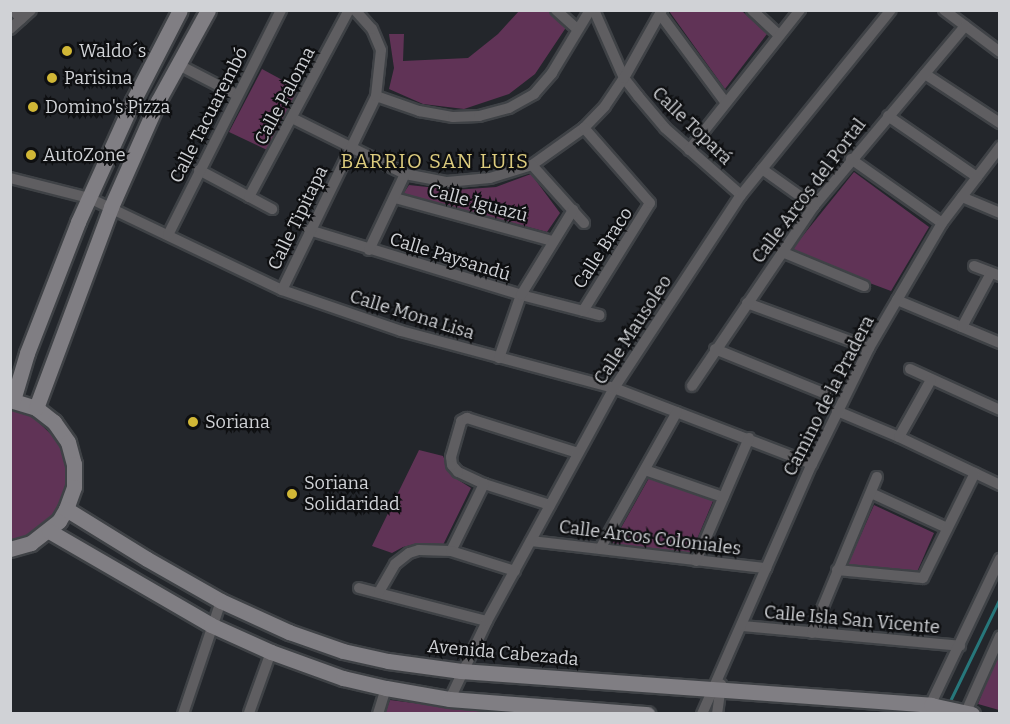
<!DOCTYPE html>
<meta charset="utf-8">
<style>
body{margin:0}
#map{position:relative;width:1010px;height:724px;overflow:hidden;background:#23262b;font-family:Bitter,serif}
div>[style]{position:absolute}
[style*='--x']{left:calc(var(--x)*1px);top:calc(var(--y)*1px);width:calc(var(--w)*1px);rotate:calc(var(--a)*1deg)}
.green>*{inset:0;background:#603356}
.stream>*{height:3px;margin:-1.5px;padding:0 1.5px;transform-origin:1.5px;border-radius:1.5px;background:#27777b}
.roads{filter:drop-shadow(2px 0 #3f4246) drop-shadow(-2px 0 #3f4246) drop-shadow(0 2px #3f4246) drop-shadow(0 -2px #3f4246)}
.minor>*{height:10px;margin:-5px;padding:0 5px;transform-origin:5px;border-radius:5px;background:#5f5e61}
.secondary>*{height:15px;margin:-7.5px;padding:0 7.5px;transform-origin:7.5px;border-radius:7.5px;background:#807e83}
.dots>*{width:16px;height:16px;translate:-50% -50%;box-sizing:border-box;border:3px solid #0e0f11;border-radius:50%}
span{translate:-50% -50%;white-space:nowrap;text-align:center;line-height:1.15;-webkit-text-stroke:4.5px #0e0f11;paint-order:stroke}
.poi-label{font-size:18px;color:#d0d2d6}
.left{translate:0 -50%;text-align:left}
.street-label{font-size:18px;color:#d0d2d6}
.neighbourhood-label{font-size:20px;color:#ddcc7e;letter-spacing:1.5px}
.frame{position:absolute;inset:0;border:12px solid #d0d2d6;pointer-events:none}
</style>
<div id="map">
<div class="green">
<i style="clip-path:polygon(519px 11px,549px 11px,567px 26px,535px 74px,509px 94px,464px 109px,423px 104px,389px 89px,394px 68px,389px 34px,404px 34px,403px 61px,468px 58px,498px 34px)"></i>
<i style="clip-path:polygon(669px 11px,742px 11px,767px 34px,725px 89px)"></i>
<i style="clip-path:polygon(262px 69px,299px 89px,267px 150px,229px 132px)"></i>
<i style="clip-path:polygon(854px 172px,929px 227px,891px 291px,789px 253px)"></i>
<i style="clip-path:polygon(531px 174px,560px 213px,547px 232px,403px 194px,409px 185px,455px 190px,496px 187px)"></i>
<i style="clip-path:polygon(10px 407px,32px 416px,58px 441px,66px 462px,67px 482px,63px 501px,53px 519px,38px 533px,11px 540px)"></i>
<i style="clip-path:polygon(419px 450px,443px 456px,452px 476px,471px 488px,443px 545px,419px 543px,403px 547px,392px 553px,372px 546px)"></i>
<i style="clip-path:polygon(649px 478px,713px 501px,690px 556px,612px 544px)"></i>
<i style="clip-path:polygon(874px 505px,934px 533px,917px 572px,847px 566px)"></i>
<i style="clip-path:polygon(997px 654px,999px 655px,999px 710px,978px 704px)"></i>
<i style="clip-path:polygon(390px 700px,493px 713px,385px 713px)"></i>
</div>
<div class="stream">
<i style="--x:948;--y:705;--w:119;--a:-64.1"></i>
</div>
<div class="roads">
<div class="minor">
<i style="--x:13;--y:10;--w:12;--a:48"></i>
<i style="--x:556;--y:10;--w:28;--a:42"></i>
<i style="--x:594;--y:10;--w:74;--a:66.2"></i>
<i style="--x:624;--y:78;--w:23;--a:52"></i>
<i style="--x:638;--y:96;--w:42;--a:49.8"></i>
<i style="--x:665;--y:128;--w:101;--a:41.4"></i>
<i style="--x:752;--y:10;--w:37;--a:43"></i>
<i style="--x:944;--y:10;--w:70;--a:36.9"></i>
<i style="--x:660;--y:14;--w:109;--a:53.5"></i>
<i style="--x:10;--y:29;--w:28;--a:-42"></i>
<i style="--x:177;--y:64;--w:68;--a:27.3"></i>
<i style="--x:925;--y:74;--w:90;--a:33.2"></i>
<i style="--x:376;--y:96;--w:46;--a:19.2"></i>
<i style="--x:419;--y:111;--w:35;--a:10"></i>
<i style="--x:453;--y:117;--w:26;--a:-2"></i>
<i style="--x:479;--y:116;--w:31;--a:-15"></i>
<i style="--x:509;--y:108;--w:29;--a:-29"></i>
<i style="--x:534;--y:94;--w:28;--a:-49"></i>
<i style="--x:552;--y:73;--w:74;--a:-58.9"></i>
<i style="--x:888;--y:116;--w:108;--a:34.4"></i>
<i style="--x:292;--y:118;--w:126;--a:26.4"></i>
<i style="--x:405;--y:174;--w:43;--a:10.8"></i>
<i style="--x:447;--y:182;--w:43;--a:-5.3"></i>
<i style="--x:490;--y:178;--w:44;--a:-17.2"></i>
<i style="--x:532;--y:165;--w:64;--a:-35.4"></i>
<i style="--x:584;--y:128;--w:30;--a:-46"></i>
<i style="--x:605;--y:106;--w:34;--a:-56"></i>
<i style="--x:624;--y:78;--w:78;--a:-60.8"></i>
<i style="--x:689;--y:150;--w:179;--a:-51.6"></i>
<i style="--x:851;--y:159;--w:111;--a:35.1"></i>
<i style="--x:532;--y:165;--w:78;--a:48.1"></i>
<i style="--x:762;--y:169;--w:64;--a:35.4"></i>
<i style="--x:199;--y:170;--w:83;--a:28.1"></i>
<i style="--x:10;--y:178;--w:81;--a:14.2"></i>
<i style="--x:89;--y:198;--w:214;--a:25.5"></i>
<i style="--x:282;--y:290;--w:126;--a:19"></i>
<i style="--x:401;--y:331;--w:220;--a:15"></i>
<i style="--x:614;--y:388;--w:212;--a:21"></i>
<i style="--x:249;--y:197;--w:212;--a:-61.9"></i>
<i style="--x:962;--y:197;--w:41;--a:22.8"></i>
<i style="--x:395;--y:198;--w:163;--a:15.3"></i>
<i style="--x:309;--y:230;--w:222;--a:17"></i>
<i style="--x:521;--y:295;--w:81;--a:14.4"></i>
<i style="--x:168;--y:235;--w:252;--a:-63.3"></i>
<i style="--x:369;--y:250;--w:84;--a:-64.7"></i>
<i style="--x:782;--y:252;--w:89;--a:22.5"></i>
<i style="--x:974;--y:266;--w:28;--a:21"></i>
<i style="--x:282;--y:290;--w:216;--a:-64.1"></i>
<i style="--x:376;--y:96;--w:46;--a:-83.8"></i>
<i style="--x:381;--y:50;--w:23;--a:-113"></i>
<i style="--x:372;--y:29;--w:25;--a:-132"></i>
<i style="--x:897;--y:300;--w:112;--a:22.7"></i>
<i style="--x:747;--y:303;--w:130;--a:20.2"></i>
<i style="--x:583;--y:311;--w:127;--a:-58.2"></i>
<i style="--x:650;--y:203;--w:100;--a:-131.3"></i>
<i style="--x:962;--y:327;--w:61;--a:-61.8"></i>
<i style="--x:715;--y:349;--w:120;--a:22.1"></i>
<i style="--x:499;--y:358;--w:67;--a:-70.8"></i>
<i style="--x:521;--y:295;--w:100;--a:-58.5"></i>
<i style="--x:910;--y:369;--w:99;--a:24.5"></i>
<i style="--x:692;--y:386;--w:217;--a:-55.9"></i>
<i style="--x:814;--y:206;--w:235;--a:-50"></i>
<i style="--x:837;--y:411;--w:67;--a:22.8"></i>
<i style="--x:899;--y:437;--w:112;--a:25.4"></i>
<i style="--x:899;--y:437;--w:65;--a:-60.7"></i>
<i style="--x:645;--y:470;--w:83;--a:19.1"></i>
<i style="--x:871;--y:493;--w:84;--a:24.7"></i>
<i style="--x:550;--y:505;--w:69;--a:-162.3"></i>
<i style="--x:484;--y:484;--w:29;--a:-155"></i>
<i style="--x:458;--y:472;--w:9;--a:-131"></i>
<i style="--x:452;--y:465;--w:8;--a:-97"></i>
<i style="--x:451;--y:457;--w:37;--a:-74"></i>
<i style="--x:461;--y:421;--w:7;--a:-27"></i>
<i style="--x:467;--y:418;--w:116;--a:17.5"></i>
<i style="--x:531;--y:541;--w:237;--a:6.6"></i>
<i style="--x:600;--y:549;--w:157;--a:-60.7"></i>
<i style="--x:451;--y:551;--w:75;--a:-63.8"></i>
<i style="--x:696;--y:561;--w:134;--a:-66.7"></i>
<i style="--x:837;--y:570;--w:86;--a:5.3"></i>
<i style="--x:923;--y:578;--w:117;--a:-63.7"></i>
<i style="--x:359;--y:588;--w:132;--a:14.5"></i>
<i style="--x:379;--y:592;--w:32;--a:-60"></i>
<i style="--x:395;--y:564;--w:18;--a:-38"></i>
<i style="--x:409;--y:553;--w:10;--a:-17"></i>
<i style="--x:419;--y:550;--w:32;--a:2"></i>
<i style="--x:451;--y:551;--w:67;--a:17.4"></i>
<i style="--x:742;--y:626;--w:219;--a:5.2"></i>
<i style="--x:812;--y:633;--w:169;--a:-67.4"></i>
<i style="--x:450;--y:699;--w:86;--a:-64.6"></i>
<i style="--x:487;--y:621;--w:265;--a:-61.4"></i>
<i style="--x:614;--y:388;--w:231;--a:-56.7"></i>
<i style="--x:741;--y:195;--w:238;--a:-51"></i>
<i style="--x:249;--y:713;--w:65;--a:-70.2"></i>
<i style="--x:183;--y:714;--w:119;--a:-71.4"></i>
<i style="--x:378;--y:714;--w:27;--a:-73"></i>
<i style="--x:702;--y:714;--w:273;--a:-66.3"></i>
<i style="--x:812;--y:464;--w:129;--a:-63.8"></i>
<i style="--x:869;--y:348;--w:145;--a:-59.7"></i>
<i style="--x:942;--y:223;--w:96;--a:-52.7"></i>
<i style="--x:717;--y:714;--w:30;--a:-82"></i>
<i style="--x:926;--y:714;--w:172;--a:-64.5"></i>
<i style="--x:965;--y:714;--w:85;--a:-65.8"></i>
</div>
<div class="secondary">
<i style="--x:10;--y:400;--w:27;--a:17"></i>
<i style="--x:36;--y:408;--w:23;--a:38"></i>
<i style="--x:54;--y:422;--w:24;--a:55"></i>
<i style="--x:68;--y:442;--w:23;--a:75"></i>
<i style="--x:74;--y:464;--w:23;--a:90"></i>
<i style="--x:74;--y:487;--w:23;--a:110"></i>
<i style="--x:66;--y:509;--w:14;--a:120"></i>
<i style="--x:59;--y:521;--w:36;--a:142"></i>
<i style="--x:31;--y:543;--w:22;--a:164"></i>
<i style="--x:13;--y:400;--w:49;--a:-73.4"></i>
<i style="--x:27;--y:353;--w:141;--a:-68.7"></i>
<i style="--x:78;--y:222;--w:133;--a:-65.6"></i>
<i style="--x:133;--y:101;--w:102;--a:-62.7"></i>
<i style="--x:36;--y:408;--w:215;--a:-69.5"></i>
<i style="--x:111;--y:207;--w:116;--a:-66.1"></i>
<i style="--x:158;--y:101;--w:104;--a:-61.2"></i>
<i style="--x:66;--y:509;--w:95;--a:31.7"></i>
<i style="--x:147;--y:559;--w:85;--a:29.6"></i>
<i style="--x:221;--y:601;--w:75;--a:24.5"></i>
<i style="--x:289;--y:632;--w:57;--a:19.4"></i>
<i style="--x:343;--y:651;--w:46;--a:12.5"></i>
<i style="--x:388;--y:661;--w:74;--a:7.8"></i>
<i style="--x:461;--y:671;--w:471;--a:4.1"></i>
<i style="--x:931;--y:705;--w:42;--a:12.4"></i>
<i style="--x:49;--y:531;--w:187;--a:30.1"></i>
<i style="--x:211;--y:625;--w:66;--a:24.2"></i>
<i style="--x:271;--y:652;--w:77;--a:19.9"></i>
<i style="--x:343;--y:678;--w:44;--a:13.1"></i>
<i style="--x:386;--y:688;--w:65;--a:9.8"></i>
<i style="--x:450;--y:699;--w:198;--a:4.4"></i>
</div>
</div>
<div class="dots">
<i style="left:67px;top:51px;background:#d1b736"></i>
<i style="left:52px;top:78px;background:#d1b736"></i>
<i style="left:33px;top:107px;background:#d1b736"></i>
<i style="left:31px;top:155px;background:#d1b736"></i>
<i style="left:193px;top:422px;background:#d1b736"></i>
<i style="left:292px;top:494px;background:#d1b736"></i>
</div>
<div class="poi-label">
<span class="left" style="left:79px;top:51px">Waldo´s</span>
<span class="left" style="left:64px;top:78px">Parisina</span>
<span class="left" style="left:45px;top:107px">Domino's Pizza</span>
<span class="left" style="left:43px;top:155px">AutoZone</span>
<span class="left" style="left:205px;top:422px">Soriana</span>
<span class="left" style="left:304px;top:494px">Soriana<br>Solidaridad</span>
</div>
<div class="street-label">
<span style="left:285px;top:96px;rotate:-62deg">Calle Paloma</span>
<span style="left:209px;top:115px;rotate:-63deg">Calle Tacuarembó</span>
<span style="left:692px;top:126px;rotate:44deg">Calle Topará</span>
<span style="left:809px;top:191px;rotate:-53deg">Calle Arcos del Portal</span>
<span style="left:478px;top:203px;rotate:15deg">Calle Iguazú</span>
<span style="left:298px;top:218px;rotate:-64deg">Calle Tipitapa</span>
<span style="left:603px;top:248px;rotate:-57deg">Calle Braco</span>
<span style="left:450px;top:257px;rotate:17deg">Calle Paysandú</span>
<span style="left:412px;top:315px;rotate:17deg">Calle Mona Lisa</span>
<span style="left:633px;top:330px;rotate:-57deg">Calle Mausoleo</span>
<span style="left:829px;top:396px;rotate:-63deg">Camino de la Pradera</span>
<span style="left:650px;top:538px;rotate:7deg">Calle Arcos Coloniales</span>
<span style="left:852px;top:620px;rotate:5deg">Calle Isla San Vicente</span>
<span style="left:503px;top:653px;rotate:5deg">Avenida Cabezada</span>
</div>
<div class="neighbourhood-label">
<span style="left:435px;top:161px">BARRIO SAN LUIS</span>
</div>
<div class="frame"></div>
</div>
